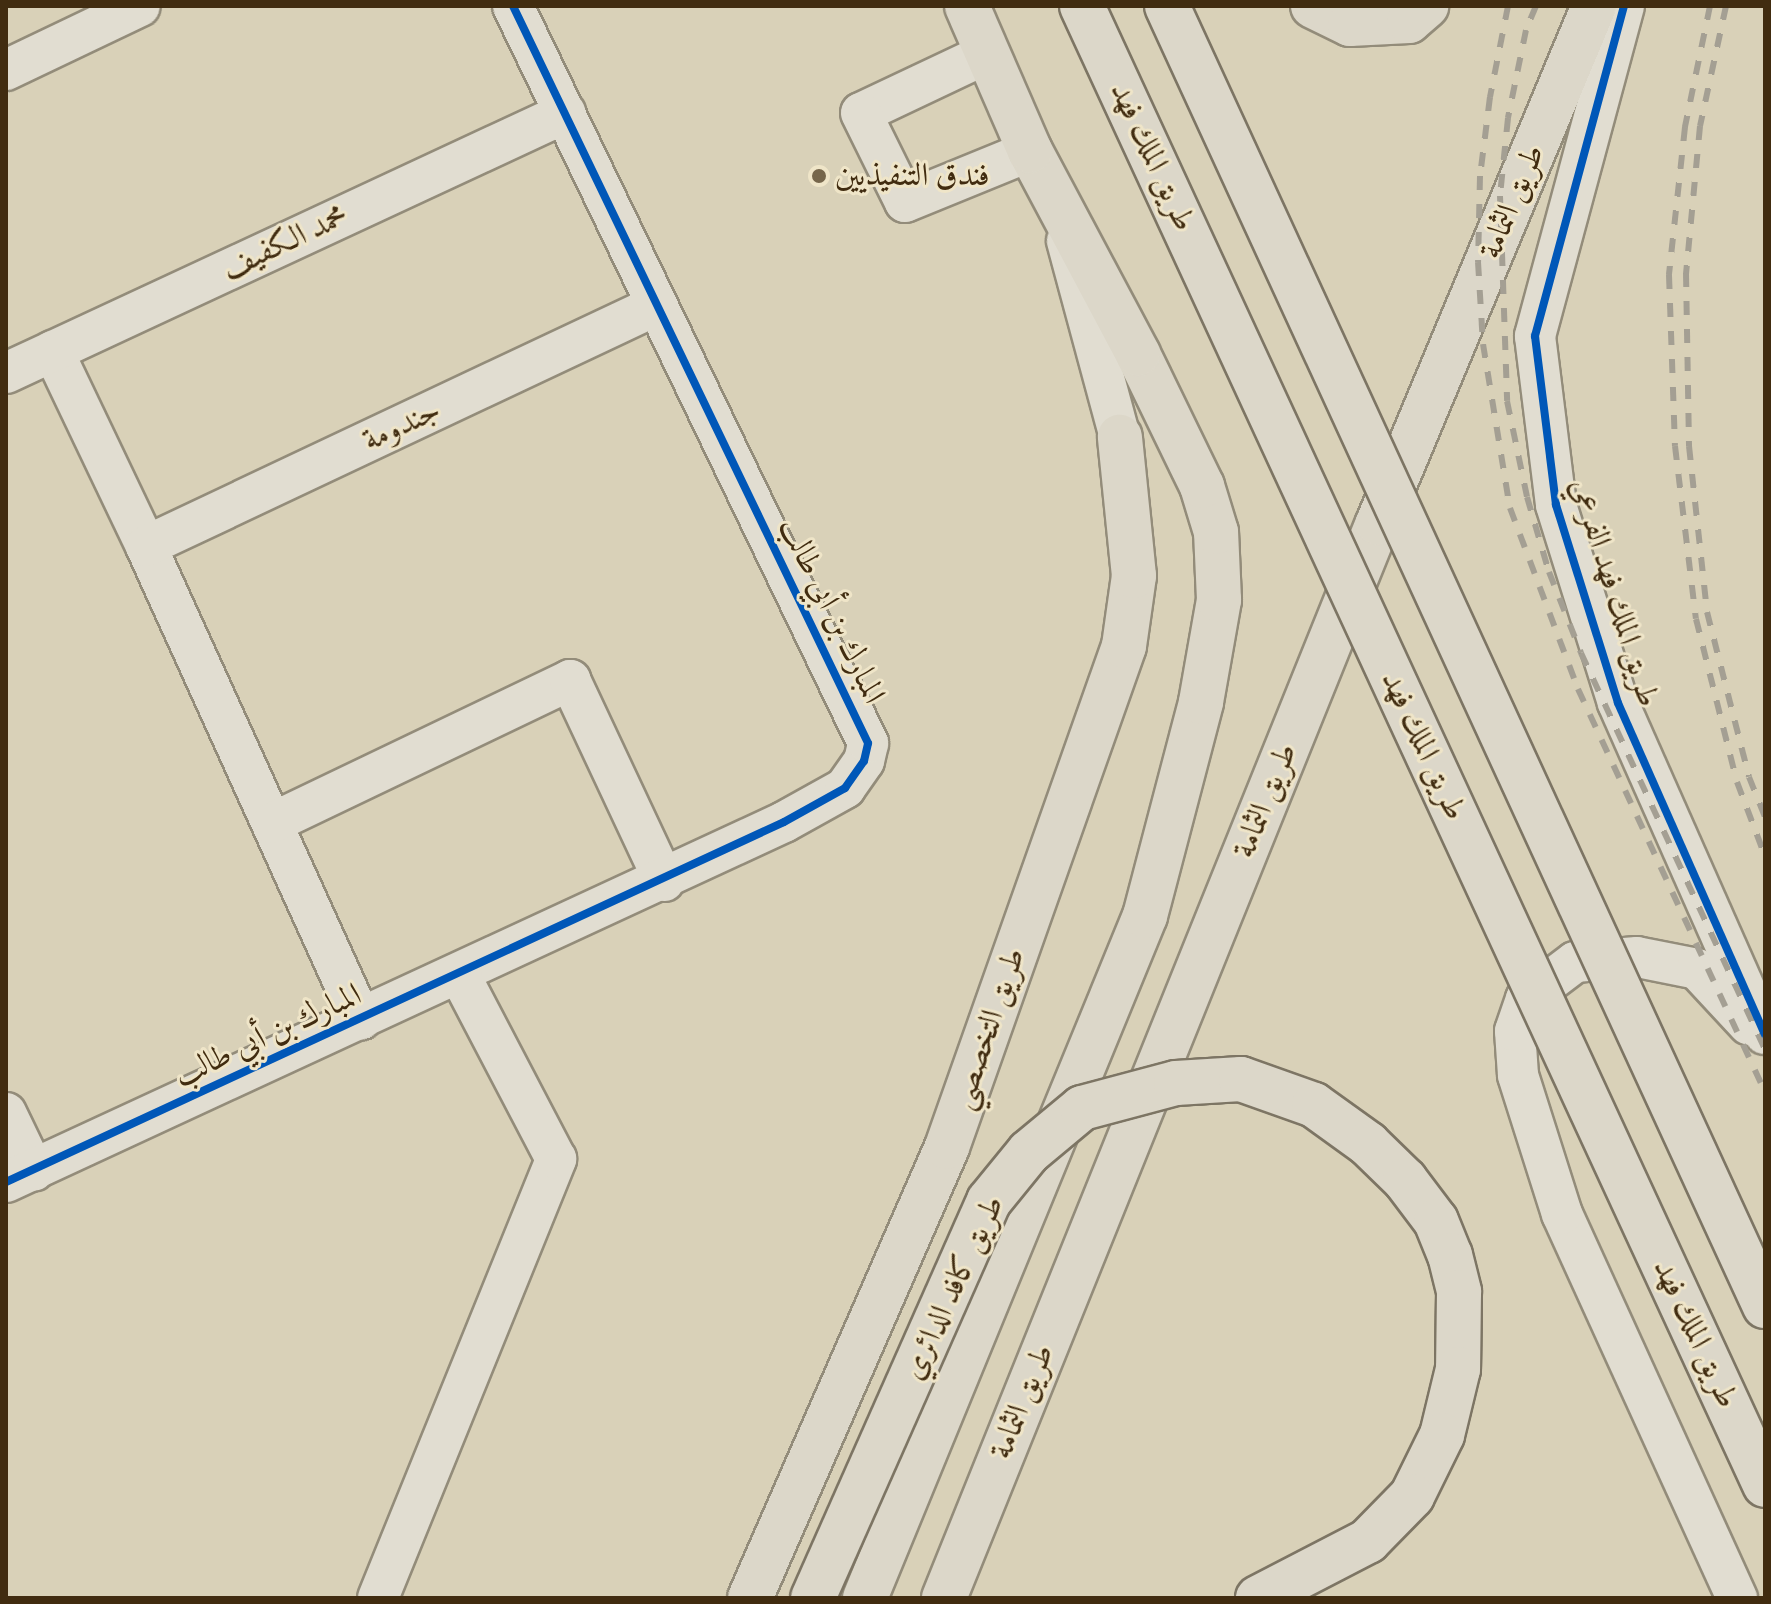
<!DOCTYPE html>
<meta charset="utf-8">
<style>
body{margin:0}
#map{position:relative;width:1771px;height:1604px;overflow:hidden;background:#d9d1b8;font-family:"IM FELL DW Pica",Amiri,serif}
div>[style]{position:absolute}
[style*='--x']{left:calc(var(--x)*1px);top:calc(var(--y)*1px);width:calc(var(--w)*1px);rotate:calc(var(--a)*1deg)}
.roads{filter:drop-shadow(2px 0 #938c7a) drop-shadow(-2px 0 #938c7a) drop-shadow(0 2px #938c7a) drop-shadow(0 -2px #938c7a)}
.minor>*{height:40px;margin:-20px;padding:0 20px;transform-origin:20px;border-radius:20px;background:#e1ddd1}
.major>*{height:44px;margin:-22px;padding:0 22px;transform-origin:22px;border-radius:22px;background:#dcd7c9}
.rail>*{height:6px;margin-top:-3px;transform-origin:0;background:repeating-linear-gradient(90deg,#a49f93 0 14px,transparent 0 28px)}
.bridges{filter:drop-shadow(2px 0 #7d7564) drop-shadow(-2px 0 #7d7564) drop-shadow(0 2px #7d7564) drop-shadow(0 -2px #7d7564)}
.major-bridge>*{height:44px;margin:-22px;padding:0 22px;transform-origin:22px;border-radius:22px;background:#dcd7c9}
.highway-bridge>*{height:44px;margin:-22px;padding:0 22px;transform-origin:22px;border-radius:22px;background:#dcd7c9}
.cycleway>*{height:8px;margin:-4px;padding:0 4px;transform-origin:4px;border-radius:4px;background:#0057b8}
.dots>*{width:22px;height:22px;translate:-50% -50%;box-sizing:border-box;border:4px solid #efe5c8;border-radius:50%}
span{translate:-50% -50%;white-space:nowrap;text-align:center;line-height:1.15;-webkit-text-stroke:6px #efe5c8;paint-order:stroke}
.street-label{font-size:32px;color:#412c10}
.poi-label{font-size:32px;color:#412c10}
.left{translate:0 -50%;text-align:left}
.frame{position:absolute;inset:0;border:8px solid #412c10;pointer-events:none}
</style>
<div id="map">
<div class="roads">
<div class="minor">
<i style="--x:1624;--y:6;--w:342;--a:105.1"></i>
<i style="--x:1535;--y:336;--w:170;--a:82.9"></i>
<i style="--x:1556;--y:505;--w:207;--a:72.6"></i>
<i style="--x:1618;--y:703;--w:362;--a:66.1"></i>
<i style="--x:988;--y:53;--w:140;--a:154.7"></i>
<i style="--x:861;--y:113;--w:99;--a:63.7"></i>
<i style="--x:905;--y:202;--w:135;--a:-22.2"></i>
<i style="--x:6;--y:70;--w:148;--a:-25.5"></i>
<i style="--x:1067;--y:241;--w:203;--a:74.9"></i>
<i style="--x:53;--y:351;--w:216;--a:64.5"></i>
<i style="--x:146;--y:546;--w:520;--a:65.6"></i>
<i style="--x:6;--y:373;--w:617;--a:-24.94"></i>
<i style="--x:146;--y:546;--w:565;--a:-25.25"></i>
<i style="--x:272;--y:823;--w:331;--a:-25.6"></i>
<i style="--x:570;--y:680;--w:222;--a:64.9"></i>
<i style="--x:6;--y:1113;--w:64;--a:64.2"></i>
<i style="--x:6;--y:1182;--w:857;--a:-24.83"></i>
<i style="--x:784;--y:822;--w:70;--a:-29.1"></i>
<i style="--x:845;--y:788;--w:33;--a:-55"></i>
<i style="--x:864;--y:761;--w:18;--a:-77"></i>
<i style="--x:868;--y:743;--w:818;--a:-115.72"></i>
<i style="--x:378;--y:1598;--w:474;--a:-67.9"></i>
<i style="--x:556;--y:1159;--w:208;--a:-117.6"></i>
<i style="--x:1737;--y:1598;--w:422;--a:-114.5"></i>
<i style="--x:1562;--y:1214;--w:146;--a:-107.6"></i>
<i style="--x:1518;--y:1075;--w:44;--a:-93.9"></i>
<i style="--x:1515;--y:1031;--w:34;--a:-71"></i>
<i style="--x:1526;--y:999;--w:61;--a:-37.1"></i>
<i style="--x:1575;--y:962;--w:62;--a:-4.6"></i>
<i style="--x:1637;--y:957;--w:61;--a:11.3"></i>
<i style="--x:1697;--y:969;--w:76;--a:47.1"></i>
</div>
<div class="major">
<i style="--x:1313;--y:6;--w:41;--a:25.9"></i>
<i style="--x:1350;--y:24;--w:59;--a:-2.9"></i>
<i style="--x:1409;--y:21;--w:23;--a:-41"></i>
<i style="--x:750;--y:1598;--w:492;--a:-66.4"></i>
<i style="--x:947;--y:1147;--w:531;--a:-70.54"></i>
<i style="--x:1124;--y:646;--w:71;--a:-81.9"></i>
<i style="--x:1134;--y:576;--w:140;--a:-95.8"></i>
<i style="--x:865;--y:1598;--w:737;--a:-67.68"></i>
<i style="--x:1145;--y:916;--w:221;--a:-75.3"></i>
<i style="--x:1201;--y:702;--w:104;--a:-80"></i>
<i style="--x:1219;--y:600;--w:68;--a:-92.5"></i>
<i style="--x:1216;--y:532;--w:48;--a:-106.9"></i>
<i style="--x:1202;--y:486;--w:147;--a:-115.9"></i>
<i style="--x:1138;--y:354;--w:230;--a:-118"></i>
<i style="--x:1030;--y:151;--w:158;--a:-113.5"></i>
<i style="--x:944;--y:1598;--w:1159;--a:-68.02"></i>
<i style="--x:1378;--y:523;--w:560;--a:-67.33"></i>
</div>
</div>
<div class="rail">
<i style="--x:1508;--y:6;--w:93;--a:101.2"></i>
<i style="--x:1490;--y:97;--w:80;--a:97.2"></i>
<i style="--x:1480;--y:176;--w:86;--a:91.3"></i>
<i style="--x:1478;--y:262;--w:82;--a:86.5"></i>
<i style="--x:1483;--y:344;--w:166;--a:80.7"></i>
<i style="--x:1510;--y:508;--w:193;--a:69.4"></i>
<i style="--x:1578;--y:689;--w:444;--a:65.1"></i>
<i style="--x:1536;--y:6;--w:26;--a:113"></i>
<i style="--x:1526;--y:30;--w:90;--a:101.6"></i>
<i style="--x:1508;--y:118;--w:78;--a:95.9"></i>
<i style="--x:1500;--y:196;--w:205;--a:88"></i>
<i style="--x:1507;--y:401;--w:98;--a:78.2"></i>
<i style="--x:1527;--y:497;--w:78;--a:73.7"></i>
<i style="--x:1549;--y:572;--w:87;--a:68.4"></i>
<i style="--x:1581;--y:653;--w:438;--a:65.1"></i>
<i style="--x:1710;--y:6;--w:124;--a:101.7"></i>
<i style="--x:1685;--y:127;--w:149;--a:96.2"></i>
<i style="--x:1669;--y:275;--w:171;--a:88"></i>
<i style="--x:1675;--y:446;--w:174;--a:83.1"></i>
<i style="--x:1696;--y:619;--w:168;--a:75.9"></i>
<i style="--x:1737;--y:782;--w:79;--a:69.3"></i>
<i style="--x:1726;--y:6;--w:123;--a:102.2"></i>
<i style="--x:1700;--y:126;--w:148;--a:95.4"></i>
<i style="--x:1686;--y:273;--w:173;--a:89"></i>
<i style="--x:1689;--y:446;--w:167;--a:83.8"></i>
<i style="--x:1707;--y:612;--w:170;--a:75.7"></i>
<i style="--x:1749;--y:777;--w:43;--a:68.2"></i>
</div>
<div class="bridges">
<div class="major-bridge">
<i style="--x:813;--y:1598;--w:434;--a:-66.1"></i>
<i style="--x:989;--y:1201;--w:63;--a:-50.8"></i>
<i style="--x:1029;--y:1152;--w:69;--a:-39.7"></i>
<i style="--x:1082;--y:1108;--w:97;--a:-14.9"></i>
<i style="--x:1176;--y:1083;--w:65;--a:-3.5"></i>
<i style="--x:1241;--y:1079;--w:77;--a:19.6"></i>
<i style="--x:1314;--y:1105;--w:67;--a:35.8"></i>
<i style="--x:1368;--y:1144;--w:52;--a:44.2"></i>
<i style="--x:1405;--y:1180;--w:51;--a:52.9"></i>
<i style="--x:1436;--y:1221;--w:37;--a:68"></i>
<i style="--x:1450;--y:1255;--w:38;--a:76"></i>
<i style="--x:1459;--y:1292;--w:77;--a:90.7"></i>
<i style="--x:1458;--y:1369;--w:68;--a:103.6"></i>
<i style="--x:1442;--y:1435;--w:68;--a:116.2"></i>
<i style="--x:1412;--y:1496;--w:63;--a:134.4"></i>
<i style="--x:1368;--y:1541;--w:124;--a:152.6"></i>
</div>
<div class="highway-bridge">
<i style="--x:1082;--y:6;--w:1629;--a:65.21"></i>
<i style="--x:1167;--y:6;--w:1431;--a:65.3"></i>
</div>
</div>
<div class="cycleway">
<i style="--x:1624;--y:6;--w:342;--a:105.1"></i>
<i style="--x:1535;--y:336;--w:170;--a:82.9"></i>
<i style="--x:1556;--y:505;--w:207;--a:72.6"></i>
<i style="--x:1618;--y:703;--w:362;--a:66.1"></i>
<i style="--x:6;--y:1182;--w:857;--a:-24.83"></i>
<i style="--x:784;--y:822;--w:70;--a:-29.1"></i>
<i style="--x:845;--y:788;--w:33;--a:-55"></i>
<i style="--x:864;--y:761;--w:18;--a:-77"></i>
<i style="--x:868;--y:743;--w:818;--a:-115.72"></i>
</div>
<div class="dots">
<i style="left:819px;top:176px;background:#76664b"></i>
</div>
<div class="street-label">
<span style="left:1152px;top:157px;rotate:65deg">طريق الملك فهد</span>
<span style="left:1513px;top:202px;rotate:-67deg">طريق الثمامة</span>
<span style="left:285px;top:243px;rotate:-25deg">محمد الكفيف</span>
<span style="left:402px;top:426px;rotate:-25deg">جندومة</span>
<span style="left:1614px;top:593px;rotate:73deg">طريق الملك فهد الفرعي</span>
<span style="left:831px;top:611px;rotate:64deg">المبارك بن أبي طالب</span>
<span style="left:1423px;top:746px;rotate:65deg">طريق الملك فهد</span>
<span style="left:1266px;top:801px;rotate:-68deg">طريق الثمامة</span>
<span style="left:989px;top:1029px;rotate:-71deg">طريق التخصصي</span>
<span style="left:268px;top:1036px;rotate:-25deg">المبارك بن أبي طالب</span>
<span style="left:954px;top:1288px;rotate:-65deg">طريق كافد الدائري</span>
<span style="left:1695px;top:1334px;rotate:65deg">طريق الملك فهد</span>
<span style="left:1023px;top:1402px;rotate:-68deg">طريق الثمامة</span>
</div>
<div class="poi-label">
<span class="left" style="left:835px;top:176px">فندق التنفيذيين</span>
</div>
<div class="frame"></div>
</div>
